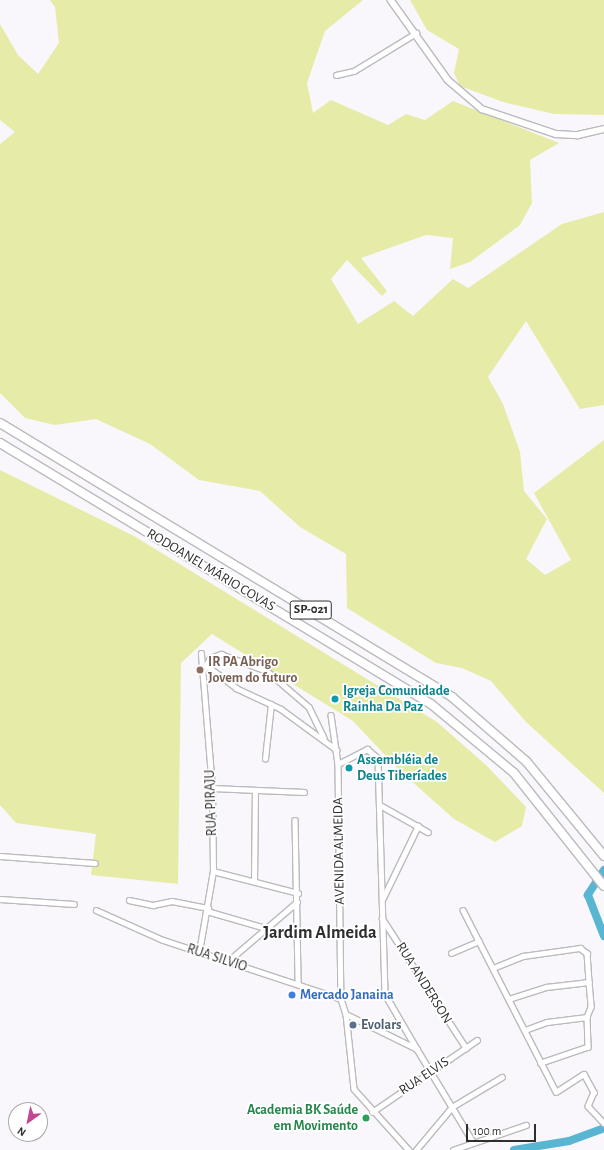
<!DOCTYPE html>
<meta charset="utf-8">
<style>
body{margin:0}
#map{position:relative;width:604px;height:1150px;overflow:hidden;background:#f9f7fb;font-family:"Alegreya Sans",sans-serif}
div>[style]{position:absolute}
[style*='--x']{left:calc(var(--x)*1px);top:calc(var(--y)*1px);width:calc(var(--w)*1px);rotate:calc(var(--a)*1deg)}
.green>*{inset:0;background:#e7eba8}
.river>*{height:8px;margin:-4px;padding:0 4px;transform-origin:4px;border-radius:4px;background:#58b6d2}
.roads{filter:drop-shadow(1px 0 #bbbabd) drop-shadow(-1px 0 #bbbabd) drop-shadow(0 1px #bbbabd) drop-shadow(0 -1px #bbbabd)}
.minor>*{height:4.5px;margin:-2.25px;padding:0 2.25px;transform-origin:2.25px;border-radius:2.25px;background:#fff}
.tertiary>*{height:5.5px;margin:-2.75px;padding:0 2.75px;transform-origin:2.75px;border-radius:2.75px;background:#fff}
.motorway>*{height:8px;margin:-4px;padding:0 4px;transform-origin:4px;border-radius:4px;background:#fff}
.dots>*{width:11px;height:11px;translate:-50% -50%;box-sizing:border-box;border:2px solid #fff;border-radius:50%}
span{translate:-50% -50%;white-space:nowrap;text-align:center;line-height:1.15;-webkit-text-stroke:3.5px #fff;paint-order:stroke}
.shield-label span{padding:1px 3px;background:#fff;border:1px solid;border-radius:3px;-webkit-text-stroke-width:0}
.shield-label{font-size:13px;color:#2e2e2f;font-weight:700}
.street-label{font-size:14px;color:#2e2e2f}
.education-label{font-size:14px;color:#785e54;font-weight:700}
.left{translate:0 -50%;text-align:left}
.culture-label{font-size:14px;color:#0d838f;font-weight:700}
.shop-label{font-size:14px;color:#366cbe;font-weight:700}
.service-label{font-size:14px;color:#4e5e75;font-weight:700}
.leisure-label{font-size:14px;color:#27864d;font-weight:700}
.right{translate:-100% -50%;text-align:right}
.district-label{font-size:18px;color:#2e2e2f;font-weight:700}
.north{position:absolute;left:8px;top:1102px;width:40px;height:40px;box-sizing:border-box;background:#fff;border:1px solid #ababac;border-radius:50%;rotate:213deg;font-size:11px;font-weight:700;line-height:16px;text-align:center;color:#2e2e2f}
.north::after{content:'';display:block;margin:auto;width:14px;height:18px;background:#c44591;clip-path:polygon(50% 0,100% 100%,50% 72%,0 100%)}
.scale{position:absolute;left:466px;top:1124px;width:70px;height:18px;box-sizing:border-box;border:2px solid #2e2e2f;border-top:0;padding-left:5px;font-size:12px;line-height:14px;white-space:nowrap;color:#2e2e2f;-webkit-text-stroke:3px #fff;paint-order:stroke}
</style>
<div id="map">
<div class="green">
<i style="clip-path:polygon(50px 0,363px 0,325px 31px,307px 83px,313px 113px,331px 100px,388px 125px,406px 114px,425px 120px,453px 101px,559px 143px,530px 160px,532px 203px,520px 225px,470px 262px,450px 269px,453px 238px,426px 235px,361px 258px,387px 291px,382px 296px,347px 260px,331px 279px,358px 324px,394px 301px,413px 316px,453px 279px,468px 288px,562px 224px,604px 212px,604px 405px,580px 409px,526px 321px,488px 377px,503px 404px,520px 452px,524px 491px,547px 519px,526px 559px,545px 575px,571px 560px,534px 493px,604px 440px,604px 793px,526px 722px,491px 681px,462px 668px,436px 663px,347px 608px,346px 554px,300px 527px,260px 491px,199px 480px,150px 444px,96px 419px,55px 425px,25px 418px,0 393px,0 144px,15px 132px,0 120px,0 24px,18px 55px,38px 74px,59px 43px,55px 7px)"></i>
<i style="clip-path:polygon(410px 0,604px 0,604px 115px,554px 114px,503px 102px,460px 86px,454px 73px,459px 49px,427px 30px)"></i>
<i style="clip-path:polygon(0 470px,134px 536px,437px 722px,487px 766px,526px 807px,522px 826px,495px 842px,454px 819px,399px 770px,353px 721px,212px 634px,181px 663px,178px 884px,91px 875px,96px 834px,16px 823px,0 805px)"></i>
</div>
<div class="river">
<i style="--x:604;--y:870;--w:30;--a:123"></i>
<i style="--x:588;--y:895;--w:44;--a:68.7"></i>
<i style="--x:514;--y:1150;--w:56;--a:-9.3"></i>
<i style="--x:569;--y:1141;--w:37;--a:-20"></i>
</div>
<div class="roads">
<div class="minor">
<i style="--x:336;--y:75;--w:18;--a:-13"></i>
<i style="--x:354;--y:71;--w:73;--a:-31.5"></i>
<i style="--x:206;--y:665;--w:38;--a:37"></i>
<i style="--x:236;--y:688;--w:50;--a:25"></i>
<i style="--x:281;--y:709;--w:69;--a:36.2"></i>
<i style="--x:203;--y:671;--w:15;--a:-62"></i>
<i style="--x:210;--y:658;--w:12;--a:-20"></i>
<i style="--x:221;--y:654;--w:49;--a:20.3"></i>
<i style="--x:267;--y:671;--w:55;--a:40.6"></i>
<i style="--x:309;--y:707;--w:34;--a:64"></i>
<i style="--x:331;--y:715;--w:49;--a:81.9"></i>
<i style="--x:338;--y:764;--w:235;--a:89.3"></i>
<i style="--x:341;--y:999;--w:16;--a:72"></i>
<i style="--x:346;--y:1014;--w:79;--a:26.2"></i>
<i style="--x:417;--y:1049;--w:109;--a:58.9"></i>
<i style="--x:265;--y:759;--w:55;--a:-83.8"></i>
<i style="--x:338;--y:764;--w:33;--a:-27"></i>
<i style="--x:367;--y:749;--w:14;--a:39"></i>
<i style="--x:378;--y:758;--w:236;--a:88.3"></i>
<i style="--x:385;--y:994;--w:64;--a:59.8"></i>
<i style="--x:212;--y:788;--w:92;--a:2.5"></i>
<i style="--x:380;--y:805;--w:55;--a:29.4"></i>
<i style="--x:295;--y:820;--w:163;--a:88.9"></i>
<i style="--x:0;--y:856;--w:95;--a:4.2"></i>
<i style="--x:213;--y:871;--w:88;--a:14.5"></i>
<i style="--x:254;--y:882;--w:91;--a:-89.4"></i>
<i style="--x:383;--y:898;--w:80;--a:-64.1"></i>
<i style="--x:0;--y:899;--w:74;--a:3.9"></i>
<i style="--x:129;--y:900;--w:25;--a:12"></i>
<i style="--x:153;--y:905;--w:19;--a:-12"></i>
<i style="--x:172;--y:901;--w:37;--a:11"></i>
<i style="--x:96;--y:910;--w:73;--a:24.1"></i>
<i style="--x:163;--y:940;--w:188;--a:18.3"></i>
<i style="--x:463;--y:910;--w:204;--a:62.9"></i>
<i style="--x:556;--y:1092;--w:33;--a:-33"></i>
<i style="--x:584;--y:1074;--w:21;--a:61"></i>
<i style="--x:594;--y:1092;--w:15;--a:113"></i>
<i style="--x:588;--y:1106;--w:23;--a:47"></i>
<i style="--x:207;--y:911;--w:60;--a:16.3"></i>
<i style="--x:382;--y:918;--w:155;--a:57.1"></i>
<i style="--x:199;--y:952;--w:82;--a:-80.2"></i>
<i style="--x:213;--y:871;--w:83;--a:-90.7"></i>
<i style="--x:212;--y:788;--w:135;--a:-94.7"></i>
<i style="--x:451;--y:953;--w:30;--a:-23"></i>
<i style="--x:227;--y:962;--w:92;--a:-40.6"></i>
<i style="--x:493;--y:968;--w:32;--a:-22"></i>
<i style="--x:523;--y:956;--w:58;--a:-8"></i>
<i style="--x:580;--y:948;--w:9;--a:36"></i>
<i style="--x:587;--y:953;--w:29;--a:86"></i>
<i style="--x:509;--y:999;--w:39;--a:-18"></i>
<i style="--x:546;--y:987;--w:43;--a:-6.6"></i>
<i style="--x:589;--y:982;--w:25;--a:85"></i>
<i style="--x:591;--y:1007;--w:11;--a:112"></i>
<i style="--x:346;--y:1014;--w:75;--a:83.9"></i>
<i style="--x:354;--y:1089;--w:82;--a:48"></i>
<i style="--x:525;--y:1030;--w:23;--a:-20"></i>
<i style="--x:547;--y:1022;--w:40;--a:-7.1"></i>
<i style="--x:587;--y:1017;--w:30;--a:88"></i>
<i style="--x:588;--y:1047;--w:50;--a:161.2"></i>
<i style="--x:372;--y:1112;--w:127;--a:-34.4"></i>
<i style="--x:416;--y:1150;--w:56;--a:-50.1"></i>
<i style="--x:452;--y:1107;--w:58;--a:-31"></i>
<i style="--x:453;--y:1150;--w:77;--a:-18.9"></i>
</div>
<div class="tertiary">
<i style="--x:391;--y:0;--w:98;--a:54.5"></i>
<i style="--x:448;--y:80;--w:45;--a:40.5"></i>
<i style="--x:482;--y:109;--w:78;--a:18.7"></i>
<i style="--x:556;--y:134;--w:22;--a:3"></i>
<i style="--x:578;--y:135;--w:27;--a:-13"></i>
</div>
<div class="motorway">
<i style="--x:0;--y:423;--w:529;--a:31.22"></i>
<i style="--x:452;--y:697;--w:98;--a:40.9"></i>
<i style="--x:526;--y:761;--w:123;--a:50.6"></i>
<i style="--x:0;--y:443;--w:504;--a:31.2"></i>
<i style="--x:431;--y:704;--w:108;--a:39.7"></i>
<i style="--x:514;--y:773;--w:144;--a:51.5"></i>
</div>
</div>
<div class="dots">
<i style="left:200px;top:670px;background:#8d6e63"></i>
<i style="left:335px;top:699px;background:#0f9aa8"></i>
<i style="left:349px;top:768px;background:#0f9aa8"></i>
<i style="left:292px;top:995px;background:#3f7fe0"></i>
<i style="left:353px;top:1025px;background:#5c6f8a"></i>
<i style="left:366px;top:1118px;background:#2e9e5b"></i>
</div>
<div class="shield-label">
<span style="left:311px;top:610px">SP-021</span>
</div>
<div class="street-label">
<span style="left:211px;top:570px;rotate:31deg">RODOANEL MÁRIO COVAS</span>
<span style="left:211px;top:803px;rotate:-92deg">RUA PIRAJU</span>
<span style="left:339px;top:851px;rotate:-91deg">AVENIDA ALMEIDA</span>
<span style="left:217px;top:958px;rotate:18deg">RUA SILVIO</span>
<span style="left:424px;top:983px;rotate:58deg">RUA ANDERSON</span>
<span style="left:424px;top:1076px;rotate:-34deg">RUA ELVIS</span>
</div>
<div class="education-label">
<span class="left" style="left:208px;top:670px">IR PA Abrigo<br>Jovem do futuro</span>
</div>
<div class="culture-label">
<span class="left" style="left:343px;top:699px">Igreja Comunidade<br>Rainha Da Paz</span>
<span class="left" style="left:357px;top:768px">Assembléia de<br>Deus Tiberíades</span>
</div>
<div class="shop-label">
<span class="left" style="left:300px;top:995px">Mercado Janaina</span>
</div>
<div class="service-label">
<span class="left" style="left:361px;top:1025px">Evolars</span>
</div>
<div class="leisure-label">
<span class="right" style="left:358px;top:1118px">Academia BK Saúde<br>em Movimento</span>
</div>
<div class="district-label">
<span style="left:320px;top:933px">Jardim Almeida</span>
</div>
<div class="north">N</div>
<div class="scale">100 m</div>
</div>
